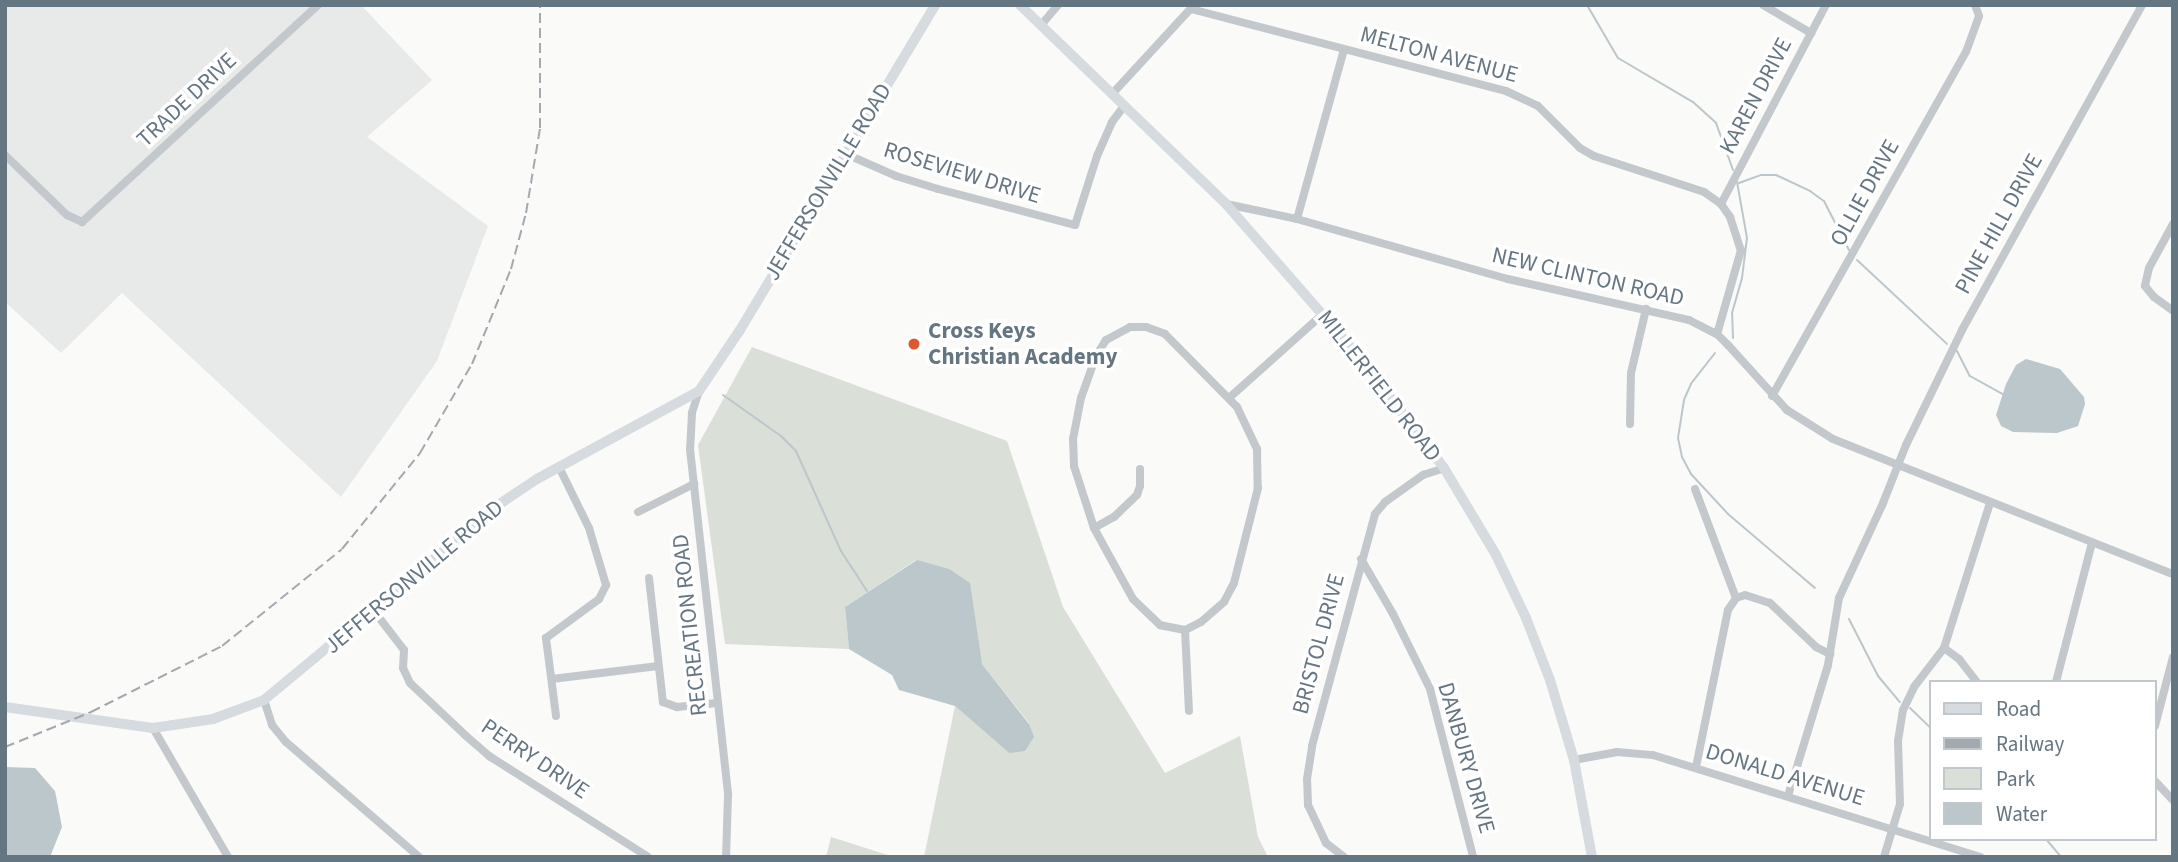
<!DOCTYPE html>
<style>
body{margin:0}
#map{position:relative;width:2178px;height:862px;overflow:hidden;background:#fafaf8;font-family:"Source Sans 3",sans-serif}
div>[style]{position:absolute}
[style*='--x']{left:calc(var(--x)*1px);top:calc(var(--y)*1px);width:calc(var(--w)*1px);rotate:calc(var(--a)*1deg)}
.built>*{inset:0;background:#e8e9e9}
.green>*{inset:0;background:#dadfd7}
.water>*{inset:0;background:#bbc7cb}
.stream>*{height:2px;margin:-1px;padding:0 1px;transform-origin:1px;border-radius:1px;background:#bbc7cb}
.minor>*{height:8px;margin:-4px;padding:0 4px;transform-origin:4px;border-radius:4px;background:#c3c8cc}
.major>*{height:10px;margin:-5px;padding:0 5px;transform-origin:5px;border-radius:5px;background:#d6dbdf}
.rail>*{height:2px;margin-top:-1px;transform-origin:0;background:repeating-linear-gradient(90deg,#a2aab0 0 10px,transparent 0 15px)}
.dots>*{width:19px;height:19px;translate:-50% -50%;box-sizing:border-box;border:4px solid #fff;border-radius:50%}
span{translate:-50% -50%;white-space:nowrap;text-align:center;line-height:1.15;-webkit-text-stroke:7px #fff;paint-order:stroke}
.street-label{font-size:23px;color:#657683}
.poi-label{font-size:23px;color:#657683;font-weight:700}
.left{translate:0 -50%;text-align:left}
.frame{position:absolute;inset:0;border:7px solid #657683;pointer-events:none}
.legend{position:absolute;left:1929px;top:680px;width:228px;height:161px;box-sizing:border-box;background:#fff;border:2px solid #c1c8cd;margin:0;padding:9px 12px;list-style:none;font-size:21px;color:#657683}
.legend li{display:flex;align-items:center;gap:14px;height:35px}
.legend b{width:35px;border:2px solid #c1c8cd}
</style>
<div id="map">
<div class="built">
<i style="clip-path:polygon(5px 5px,361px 5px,432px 80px,367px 137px,488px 226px,437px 361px,341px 497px,122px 293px,61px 353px,5px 302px)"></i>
</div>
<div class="green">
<i style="clip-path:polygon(752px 347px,1007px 441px,1063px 607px,1165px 773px,1240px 736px,1258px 837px,1268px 857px,924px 857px,955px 706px,1009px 753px,1029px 723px,982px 664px,916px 560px,845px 607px,849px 649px,725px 644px,698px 445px)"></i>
<i style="clip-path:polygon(831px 837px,894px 857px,826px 857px)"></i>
</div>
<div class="water">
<i style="clip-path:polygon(2026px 359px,2060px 369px,2084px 397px,2085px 404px,2078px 426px,2057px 433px,2013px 432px,2001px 426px,1996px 415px,2006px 384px,2016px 365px)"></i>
<i style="clip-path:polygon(917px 560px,949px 569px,970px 583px,982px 664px,1029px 724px,1034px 737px,1025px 751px,1009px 753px,955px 706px,899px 690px,892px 675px,849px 649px,845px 607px)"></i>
<i style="clip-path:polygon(5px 767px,35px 768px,55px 791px,62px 827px,50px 857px,5px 857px)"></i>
</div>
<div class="stream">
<i style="--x:1587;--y:5;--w:61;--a:59.7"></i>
<i style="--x:1618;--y:58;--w:87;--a:30.4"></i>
<i style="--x:1693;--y:102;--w:31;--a:42"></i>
<i style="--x:1716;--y:123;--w:50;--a:70.1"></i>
<i style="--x:1739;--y:183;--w:23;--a:-20"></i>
<i style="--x:1761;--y:175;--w:15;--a:0"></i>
<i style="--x:1776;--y:175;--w:38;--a:25"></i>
<i style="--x:1810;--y:191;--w:17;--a:36"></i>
<i style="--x:1824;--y:201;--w:55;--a:63"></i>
<i style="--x:1857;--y:260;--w:123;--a:43"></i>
<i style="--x:1733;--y:338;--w:25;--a:-92"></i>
<i style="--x:1732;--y:313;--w:36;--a:-74"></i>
<i style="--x:1742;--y:278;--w:40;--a:-82.9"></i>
<i style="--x:1747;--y:238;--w:57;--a:-100.1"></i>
<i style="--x:1957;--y:351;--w:28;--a:63"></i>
<i style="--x:1970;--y:376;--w:37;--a:29"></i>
<i style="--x:1715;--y:353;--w:39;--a:128"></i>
<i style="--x:1691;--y:384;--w:17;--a:114"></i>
<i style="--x:1684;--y:400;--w:38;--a:99"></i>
<i style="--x:1678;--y:438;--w:19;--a:78"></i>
<i style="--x:1682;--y:457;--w:19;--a:62"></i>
<i style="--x:1691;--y:474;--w:54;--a:47.2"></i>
<i style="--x:1728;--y:514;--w:114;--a:40.4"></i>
<i style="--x:723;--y:395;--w:71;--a:35.3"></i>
<i style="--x:781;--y:436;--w:21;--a:45"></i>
<i style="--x:796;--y:451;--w:110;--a:65.8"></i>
<i style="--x:841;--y:551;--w:48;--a:57"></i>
<i style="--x:1849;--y:619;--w:64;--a:63"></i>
<i style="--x:1878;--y:676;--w:34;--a:50"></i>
<i style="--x:1910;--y:708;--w:29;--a:44"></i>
<i style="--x:2046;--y:839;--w:23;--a:50"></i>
</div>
<div class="minor">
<i style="--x:1763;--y:5;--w:56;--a:30.3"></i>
<i style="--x:1191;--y:9;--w:325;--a:14.6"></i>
<i style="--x:1506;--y:91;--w:35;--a:25"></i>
<i style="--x:1538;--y:106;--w:59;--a:45"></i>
<i style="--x:1580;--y:148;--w:16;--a:30"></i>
<i style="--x:1594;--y:156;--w:116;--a:18.1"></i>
<i style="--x:1704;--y:192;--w:21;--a:35"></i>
<i style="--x:1721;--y:204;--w:16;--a:55"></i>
<i style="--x:1730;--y:217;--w:35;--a:72"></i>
<i style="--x:1741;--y:250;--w:87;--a:105.9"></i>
<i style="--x:1042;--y:24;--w:25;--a:-50"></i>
<i style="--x:1113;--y:93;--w:120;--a:-47.4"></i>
<i style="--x:846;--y:154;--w:55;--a:23.7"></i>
<i style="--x:896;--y:176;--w:44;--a:17.2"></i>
<i style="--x:938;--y:189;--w:142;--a:14.7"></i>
<i style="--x:1075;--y:225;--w:72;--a:-72.3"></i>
<i style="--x:1097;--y:156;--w:37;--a:-66"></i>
<i style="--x:1112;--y:122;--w:21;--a:-53"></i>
<i style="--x:5;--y:155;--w:86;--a:44.1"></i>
<i style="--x:67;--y:215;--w:17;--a:25"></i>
<i style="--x:82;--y:222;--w:321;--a:-42.6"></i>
<i style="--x:1226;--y:204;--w:73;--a:11.9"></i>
<i style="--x:1297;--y:219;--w:219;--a:15.9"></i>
<i style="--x:1508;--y:279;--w:186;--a:12.8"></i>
<i style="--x:1689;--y:320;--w:31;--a:27"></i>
<i style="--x:1717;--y:334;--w:16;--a:45"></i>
<i style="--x:1728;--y:345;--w:88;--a:47.8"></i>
<i style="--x:1787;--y:410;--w:54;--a:32.2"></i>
<i style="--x:1833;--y:439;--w:366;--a:21.7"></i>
<i style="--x:1721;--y:204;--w:225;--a:-62.2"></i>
<i style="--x:1297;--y:219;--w:176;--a:-74.5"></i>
<i style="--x:2173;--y:224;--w:50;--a:118.6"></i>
<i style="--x:2149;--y:268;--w:18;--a:103"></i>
<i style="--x:2145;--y:286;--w:14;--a:51"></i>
<i style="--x:2154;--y:297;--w:24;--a:36"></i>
<i style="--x:1130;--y:327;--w:16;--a:0"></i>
<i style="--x:1146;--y:327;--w:20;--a:20"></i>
<i style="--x:1165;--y:334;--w:103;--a:45.4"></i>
<i style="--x:1237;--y:407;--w:47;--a:64.5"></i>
<i style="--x:1257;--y:449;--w:39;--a:89"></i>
<i style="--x:1258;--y:488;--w:98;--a:104.2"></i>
<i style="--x:1234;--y:583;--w:21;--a:118"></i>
<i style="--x:1224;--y:602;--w:30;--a:139"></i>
<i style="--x:1201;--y:622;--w:18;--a:153"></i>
<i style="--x:1185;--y:630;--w:25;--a:-169"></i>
<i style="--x:1160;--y:625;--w:37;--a:-136"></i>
<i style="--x:1133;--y:599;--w:81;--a:-118.8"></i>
<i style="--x:1094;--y:528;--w:65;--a:-107.9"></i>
<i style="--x:1074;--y:466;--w:27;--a:-92"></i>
<i style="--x:1073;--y:439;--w:42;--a:-79"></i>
<i style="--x:1081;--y:398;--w:45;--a:-70.3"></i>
<i style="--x:1096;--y:356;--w:19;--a:-58"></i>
<i style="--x:1106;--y:340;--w:27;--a:-28"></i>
<i style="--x:699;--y:391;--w:23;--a:108"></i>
<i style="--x:692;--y:413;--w:36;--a:93"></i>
<i style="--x:690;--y:449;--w:348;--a:83.7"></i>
<i style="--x:728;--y:795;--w:62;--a:91.8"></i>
<i style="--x:1772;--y:396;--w:395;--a:-60.6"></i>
<i style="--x:1966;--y:52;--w:38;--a:-70"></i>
<i style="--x:1979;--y:16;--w:12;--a:-110"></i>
<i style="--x:1229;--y:398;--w:126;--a:-41.8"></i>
<i style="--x:1630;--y:424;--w:51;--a:-88.9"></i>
<i style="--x:1631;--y:373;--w:66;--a:-76.8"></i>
<i style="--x:1695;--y:489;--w:116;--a:69.4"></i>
<i style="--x:638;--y:512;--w:63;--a:-26.6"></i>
<i style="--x:1094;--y:528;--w:23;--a:-29"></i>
<i style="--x:1114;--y:517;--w:32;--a:-44"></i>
<i style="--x:1137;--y:495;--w:9;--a:-72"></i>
<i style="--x:1140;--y:486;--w:17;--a:-90"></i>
<i style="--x:1361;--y:559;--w:64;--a:59.8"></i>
<i style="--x:1393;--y:614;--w:84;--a:63.7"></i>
<i style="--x:1430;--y:689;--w:173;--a:75.6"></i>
<i style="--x:649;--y:578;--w:125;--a:83.6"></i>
<i style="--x:663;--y:702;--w:15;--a:20"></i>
<i style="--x:677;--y:707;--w:40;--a:-5.7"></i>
<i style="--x:374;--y:611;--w:49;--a:52.4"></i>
<i style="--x:404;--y:650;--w:18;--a:93"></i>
<i style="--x:403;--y:668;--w:17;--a:65"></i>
<i style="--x:410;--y:683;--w:76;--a:43.4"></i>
<i style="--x:465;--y:735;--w:32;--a:41"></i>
<i style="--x:489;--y:756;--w:188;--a:32.4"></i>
<i style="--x:1185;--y:630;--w:81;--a:87.2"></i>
<i style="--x:1944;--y:648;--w:19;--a:36"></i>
<i style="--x:1959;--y:659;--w:29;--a:52"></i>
<i style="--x:552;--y:679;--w:107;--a:-7"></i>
<i style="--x:2056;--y:682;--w:144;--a:-75.5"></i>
<i style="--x:264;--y:700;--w:26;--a:72"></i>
<i style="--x:272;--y:725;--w:22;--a:51"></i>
<i style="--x:286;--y:742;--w:176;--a:40.8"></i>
<i style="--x:556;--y:716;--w:79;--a:-97.3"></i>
<i style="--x:546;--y:638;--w:66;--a:-36.3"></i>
<i style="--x:599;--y:599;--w:16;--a:-63"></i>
<i style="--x:606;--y:585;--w:59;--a:-106.6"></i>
<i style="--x:589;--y:528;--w:66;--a:-116.2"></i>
<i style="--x:2155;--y:726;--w:71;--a:-75.4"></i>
<i style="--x:153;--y:728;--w:149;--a:59.8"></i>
<i style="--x:1574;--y:760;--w:44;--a:-10.5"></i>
<i style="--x:1617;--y:752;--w:36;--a:5"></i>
<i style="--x:1653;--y:755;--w:343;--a:17.3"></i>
<i style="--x:1696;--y:767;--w:160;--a:-78.5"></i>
<i style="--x:1728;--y:610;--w:14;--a:-56"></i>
<i style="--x:1736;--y:598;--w:9;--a:-18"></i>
<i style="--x:1745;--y:595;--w:26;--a:18"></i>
<i style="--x:1770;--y:603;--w:64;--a:43.7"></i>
<i style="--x:1816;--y:647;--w:16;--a:27"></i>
<i style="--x:2155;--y:781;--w:26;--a:47"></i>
<i style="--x:1788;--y:796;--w:137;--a:-73"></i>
<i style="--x:1828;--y:665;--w:68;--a:-80.7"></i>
<i style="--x:1839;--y:598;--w:105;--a:-65.1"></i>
<i style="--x:1883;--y:503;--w:62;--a:-68.4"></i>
<i style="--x:1906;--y:445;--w:128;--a:-64"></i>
<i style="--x:1962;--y:330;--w:372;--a:-61"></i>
<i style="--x:1344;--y:857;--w:23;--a:-142"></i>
<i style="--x:1326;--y:843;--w:42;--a:-115.3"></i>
<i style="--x:1308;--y:805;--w:26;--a:-92"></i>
<i style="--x:1307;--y:779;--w:33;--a:-81"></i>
<i style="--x:1312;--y:746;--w:240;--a:-74.8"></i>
<i style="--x:1375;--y:514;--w:16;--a:-50"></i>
<i style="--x:1385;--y:502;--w:47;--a:-35.4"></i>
<i style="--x:1423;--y:475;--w:22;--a:-18"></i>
<i style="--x:1884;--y:857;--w:55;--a:-73.2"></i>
<i style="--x:1900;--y:804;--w:63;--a:-91.8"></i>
<i style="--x:1898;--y:741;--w:31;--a:-81"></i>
<i style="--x:1903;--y:710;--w:25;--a:-64"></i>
<i style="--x:1914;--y:687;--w:49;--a:-52.4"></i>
<i style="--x:1944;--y:648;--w:152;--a:-72.4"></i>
</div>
<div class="major">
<i style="--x:1020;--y:5;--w:286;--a:44"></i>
<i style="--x:1226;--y:204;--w:207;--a:48.9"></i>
<i style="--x:1362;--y:360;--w:136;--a:52.8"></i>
<i style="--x:1444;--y:468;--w:101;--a:59.1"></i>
<i style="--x:1496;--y:555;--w:70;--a:64.5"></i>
<i style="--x:1526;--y:618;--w:66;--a:68.8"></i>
<i style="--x:1550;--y:680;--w:84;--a:73.3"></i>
<i style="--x:1574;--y:760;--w:99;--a:79.5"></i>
<i style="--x:5;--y:707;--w:149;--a:8.1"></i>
<i style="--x:153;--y:728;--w:61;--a:-8.5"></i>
<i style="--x:213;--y:719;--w:54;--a:-20.4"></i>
<i style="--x:264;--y:700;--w:308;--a:-39.7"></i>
<i style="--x:501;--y:503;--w:43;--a:-33.7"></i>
<i style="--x:537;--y:479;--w:184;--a:-28.5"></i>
<i style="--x:699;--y:391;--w:73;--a:-56.1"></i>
<i style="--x:740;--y:330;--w:379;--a:-59"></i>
</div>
<div class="rail">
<i style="--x:5;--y:747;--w:93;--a:-22.1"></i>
<i style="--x:91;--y:712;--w:147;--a:-26.7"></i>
<i style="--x:222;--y:646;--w:154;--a:-38.9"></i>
<i style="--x:342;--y:549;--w:124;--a:-50.9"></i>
<i style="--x:420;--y:453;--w:103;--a:-59.7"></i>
<i style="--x:472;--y:364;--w:103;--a:-67.7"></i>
<i style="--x:511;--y:269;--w:58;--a:-75"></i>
<i style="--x:526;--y:213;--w:86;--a:-80.6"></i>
<i style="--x:540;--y:128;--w:123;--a:-90"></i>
</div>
<div class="dots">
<i style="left:914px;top:344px;background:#e4572e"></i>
</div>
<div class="street-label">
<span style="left:1439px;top:55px;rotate:15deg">MELTON AVENUE</span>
<span style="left:1756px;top:96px;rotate:-62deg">KAREN DRIVE</span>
<span style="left:187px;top:100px;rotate:-43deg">TRADE DRIVE</span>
<span style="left:962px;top:173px;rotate:17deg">ROSEVIEW DRIVE</span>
<span style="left:828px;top:182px;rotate:-59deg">JEFFERSONVILLE ROAD</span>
<span style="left:1865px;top:193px;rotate:-61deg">OLLIE DRIVE</span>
<span style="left:1999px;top:224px;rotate:-61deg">PINE HILL DRIVE</span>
<span style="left:1588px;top:277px;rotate:13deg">NEW CLINTON ROAD</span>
<span style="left:1379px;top:386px;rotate:52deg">MILLERFIELD ROAD</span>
<span style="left:414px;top:577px;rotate:-40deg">JEFFERSONVILLE ROAD</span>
<span style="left:690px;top:625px;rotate:-96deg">RECREATION ROAD</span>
<span style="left:1319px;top:644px;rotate:-75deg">BRISTOL DRIVE</span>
<span style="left:1466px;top:758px;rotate:74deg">DANBURY DRIVE</span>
<span style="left:535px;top:759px;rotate:34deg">PERRY DRIVE</span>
<span style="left:1785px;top:775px;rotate:17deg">DONALD AVENUE</span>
</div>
<div class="poi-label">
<span class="left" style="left:928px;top:344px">Cross Keys<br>Christian Academy</span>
</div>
<div class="frame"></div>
<ul class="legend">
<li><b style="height:9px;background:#d6dbdf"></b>Road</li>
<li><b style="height:9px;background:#a2aab0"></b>Railway</li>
<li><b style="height:19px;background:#dadfd7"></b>Park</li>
<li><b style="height:19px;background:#bbc7cb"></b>Water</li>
</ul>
</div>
